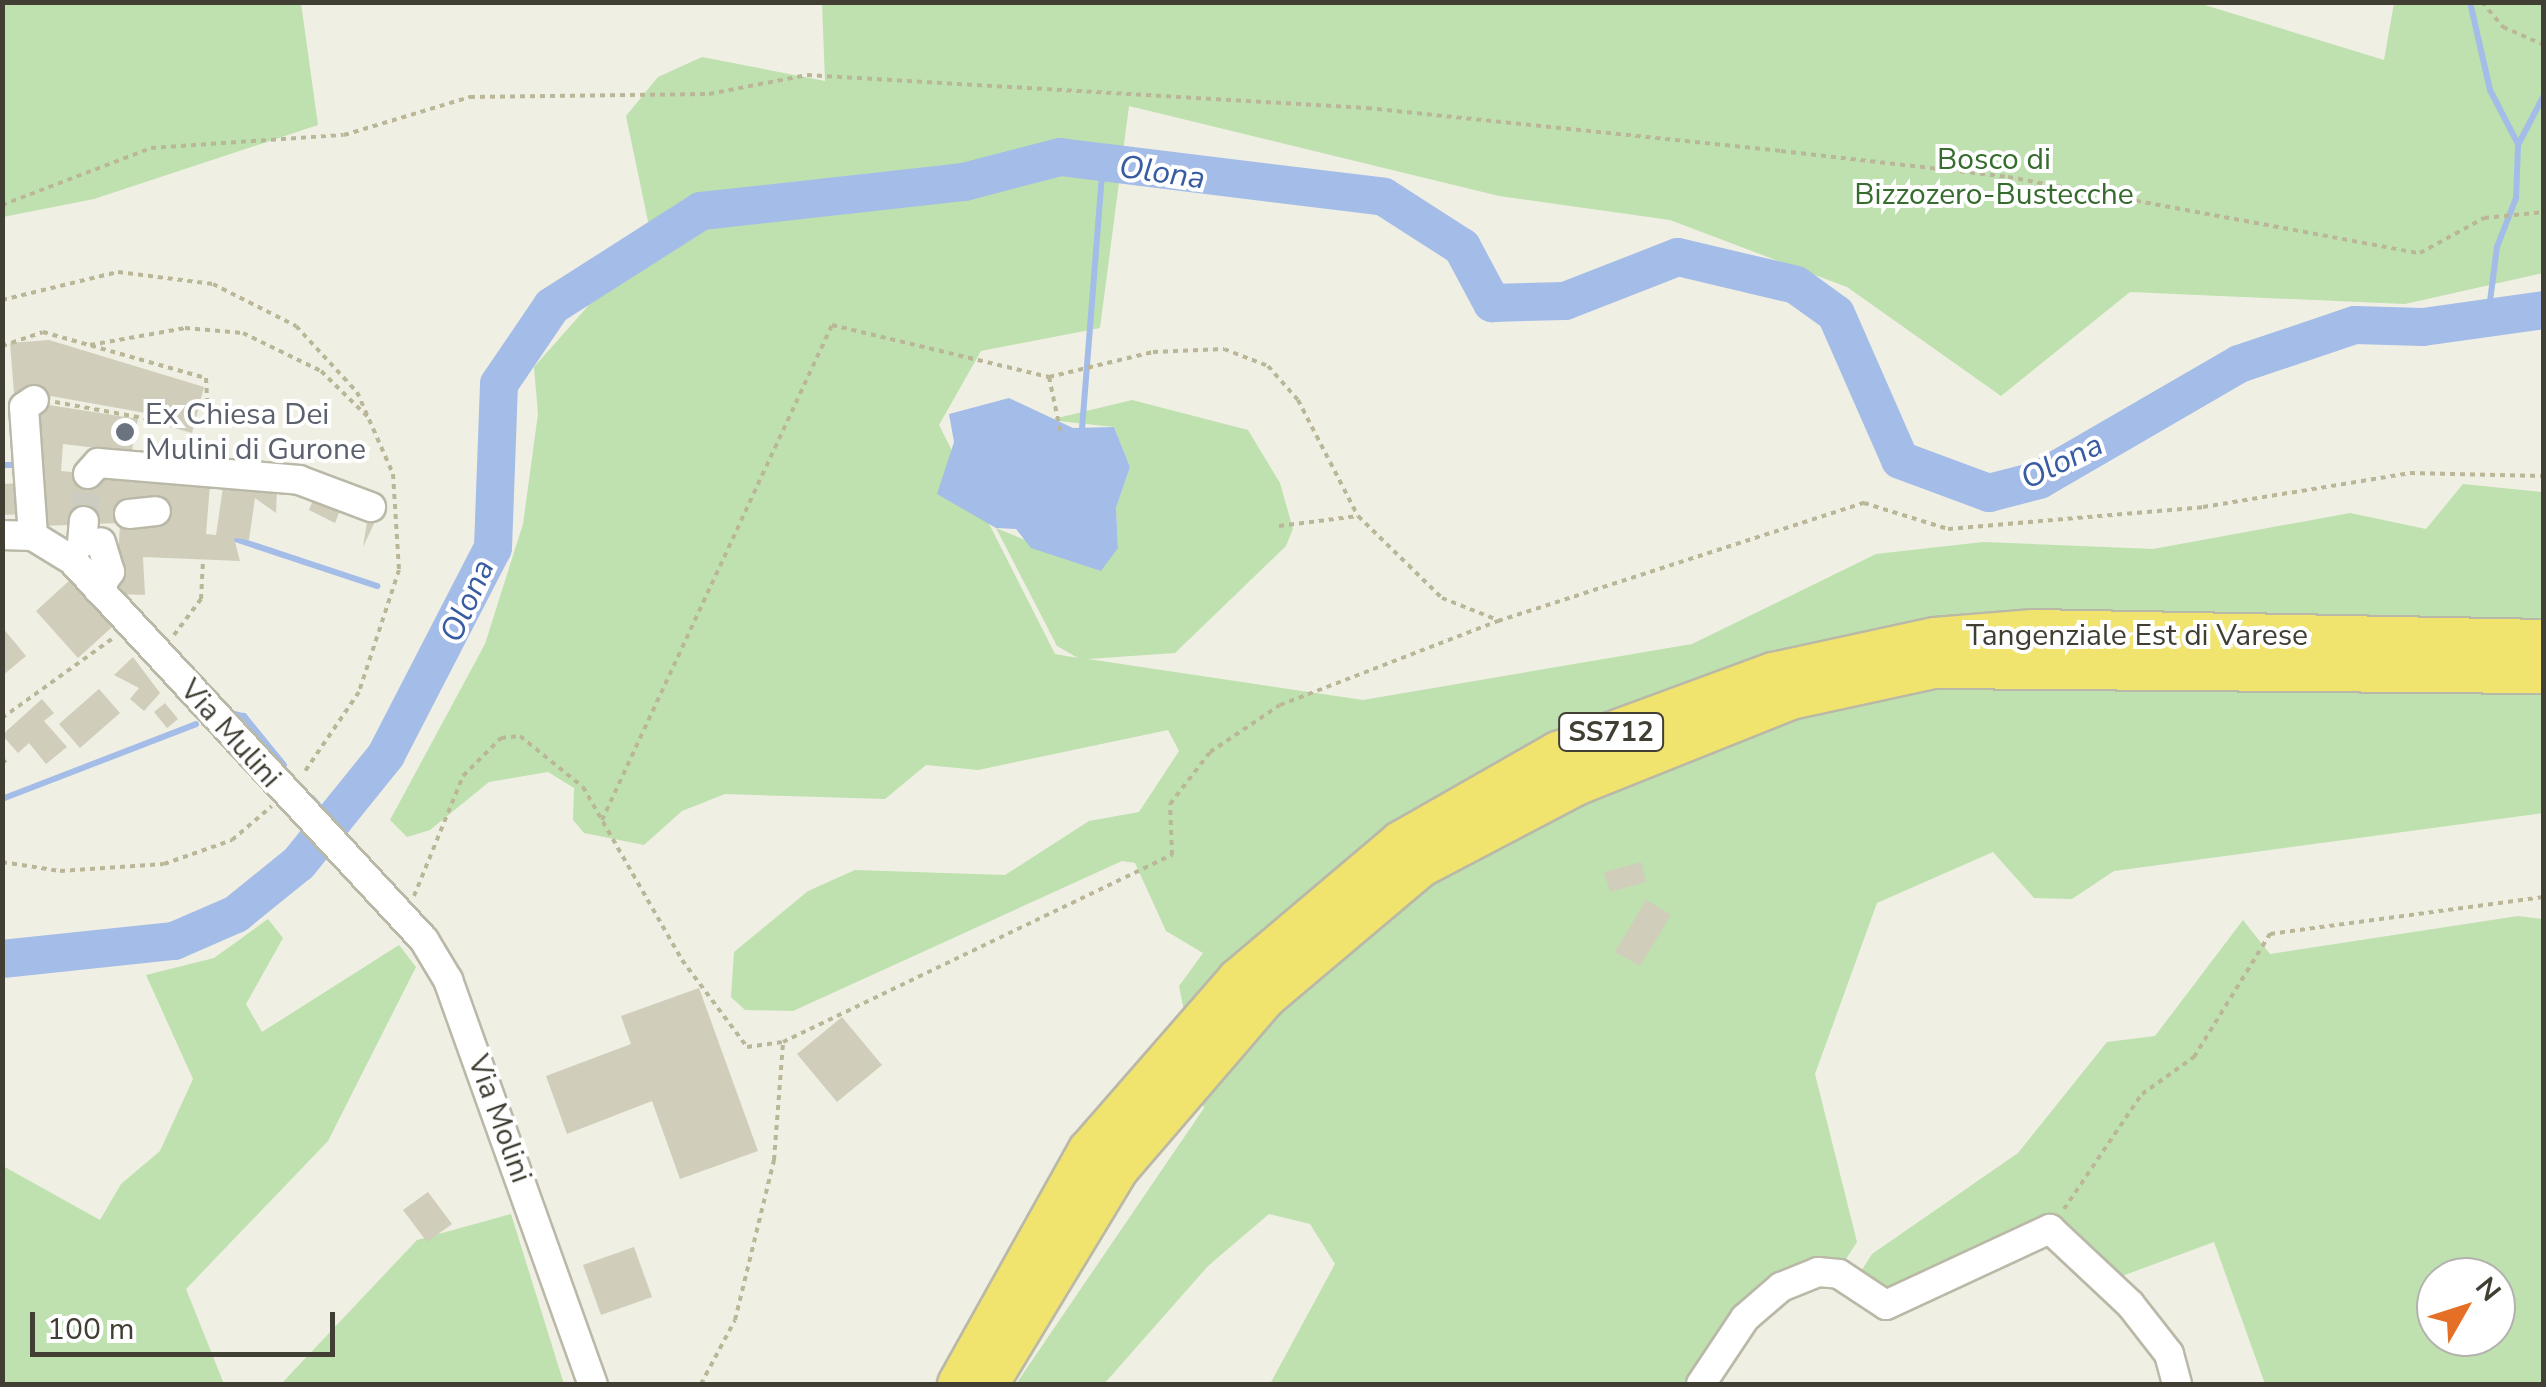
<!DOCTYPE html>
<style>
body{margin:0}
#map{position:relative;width:2546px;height:1387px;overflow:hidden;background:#f0efe3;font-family:"Nunito Sans",sans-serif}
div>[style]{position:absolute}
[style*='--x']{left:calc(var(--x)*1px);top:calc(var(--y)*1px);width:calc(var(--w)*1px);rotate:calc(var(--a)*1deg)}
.green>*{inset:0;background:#bee1af}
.water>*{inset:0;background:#a4bce8}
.stream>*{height:6px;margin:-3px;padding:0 3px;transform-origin:3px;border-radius:3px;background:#a4bce8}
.river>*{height:38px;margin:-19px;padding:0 19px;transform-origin:19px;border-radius:19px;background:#a4bce8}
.building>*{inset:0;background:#d0cdba}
.minor-tunnel>*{height:28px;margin-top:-14px;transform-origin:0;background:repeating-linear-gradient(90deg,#cdccc0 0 28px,transparent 0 42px)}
.path>*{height:4px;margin-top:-2px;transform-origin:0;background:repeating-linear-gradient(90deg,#bab799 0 5px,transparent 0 10px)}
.roads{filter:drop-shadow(2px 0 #bab8a7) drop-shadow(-2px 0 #bab8a7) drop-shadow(0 2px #bab8a7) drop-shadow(0 -2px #bab8a7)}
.minor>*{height:28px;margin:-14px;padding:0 14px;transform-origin:14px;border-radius:14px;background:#fff}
.highway>*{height:40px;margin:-20px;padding:0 20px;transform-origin:20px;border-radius:20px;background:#f0e46e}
.dots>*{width:28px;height:28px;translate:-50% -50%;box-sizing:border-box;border:5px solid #fff;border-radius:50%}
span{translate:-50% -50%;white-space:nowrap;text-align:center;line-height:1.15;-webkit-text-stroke:8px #fff;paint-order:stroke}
.shield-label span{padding:2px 8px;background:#fff;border:2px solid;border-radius:8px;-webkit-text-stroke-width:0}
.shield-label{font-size:28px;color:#413f34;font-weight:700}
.park-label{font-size:30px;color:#366c2e}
.worship-label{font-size:30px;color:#5b616d}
.left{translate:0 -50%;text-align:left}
.street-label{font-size:30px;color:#413f34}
.water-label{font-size:32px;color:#385ca1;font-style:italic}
.frame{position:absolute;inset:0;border:5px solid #413f34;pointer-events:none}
.north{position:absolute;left:2416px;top:1257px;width:100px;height:100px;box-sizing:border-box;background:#fff;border:2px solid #b3b2ae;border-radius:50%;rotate:51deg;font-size:28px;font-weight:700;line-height:40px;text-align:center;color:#413f34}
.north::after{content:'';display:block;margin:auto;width:35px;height:45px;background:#e57025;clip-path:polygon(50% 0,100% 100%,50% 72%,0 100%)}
.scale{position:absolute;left:30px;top:1312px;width:305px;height:45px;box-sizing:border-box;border:5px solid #413f34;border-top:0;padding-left:12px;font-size:30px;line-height:35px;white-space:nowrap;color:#413f34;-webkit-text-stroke:8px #fff;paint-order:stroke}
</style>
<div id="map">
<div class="green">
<i style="clip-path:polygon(3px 2px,301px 3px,318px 125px,94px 199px,3px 217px)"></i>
<i style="clip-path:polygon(2195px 2px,2384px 60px,2394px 3px,2543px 3px,2543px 273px,2405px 304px,2130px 292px,2001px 396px,1847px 287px,1670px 220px,1499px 196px,1129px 106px,1100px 328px,981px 351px,939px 425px,1055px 654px,1078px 658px,1057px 646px,996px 528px,1069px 558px,1118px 548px,1116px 508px,1130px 467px,1114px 427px,1049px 420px,1132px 400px,1248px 430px,1280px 483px,1293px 529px,1286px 546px,1175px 653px,1088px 659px,1363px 700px,1692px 644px,1876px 554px,1983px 542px,2153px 549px,2350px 513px,2426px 529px,2463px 484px,2543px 492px,2543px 813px,2114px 871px,2072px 899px,2034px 898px,1993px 852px,1877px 903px,1815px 1074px,1857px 1242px,1844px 1262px,1821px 1263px,1693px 1384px,1270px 1384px,1335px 1264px,1310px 1224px,1269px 1214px,1208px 1266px,1104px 1384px,1016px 1384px,1204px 1108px,1179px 986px,1203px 953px,1166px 931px,1135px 863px,1122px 861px,793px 1011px,745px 1010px,731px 997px,734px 952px,808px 891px,855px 870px,1005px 875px,1089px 821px,1139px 812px,1179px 751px,1168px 730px,978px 770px,926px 765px,885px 799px,725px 794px,682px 811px,644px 845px,584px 833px,573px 820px,574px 788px,548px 772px,489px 782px,430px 830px,407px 837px,390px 820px,485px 644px,523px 524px,538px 414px,534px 367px,589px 305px,655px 255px,626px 116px,658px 77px,702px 57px,825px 81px,822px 3px)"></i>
<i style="clip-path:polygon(evenodd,2518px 916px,2543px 919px,2543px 1384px,2265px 1384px,2214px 1242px,2114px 1279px,2065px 1232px,1890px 1294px,1860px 1273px,1872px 1254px,2018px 1153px,2107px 1042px,2155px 1036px,2243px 920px,2270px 954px,2518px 916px,2436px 1277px,2496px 1277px,2496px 1337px,2436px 1337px,2436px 1277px)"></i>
<i style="clip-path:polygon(268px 919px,283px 938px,246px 1004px,262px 1032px,399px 945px,416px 967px,328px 1141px,186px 1289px,224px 1384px,3px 1384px,3px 1166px,100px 1220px,121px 1184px,160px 1151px,193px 1079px,146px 975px,214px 958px)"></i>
<i style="clip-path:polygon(511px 1214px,564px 1384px,281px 1384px,417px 1240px)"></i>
</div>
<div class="water">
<i style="clip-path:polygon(1009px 398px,1073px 428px,1114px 427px,1130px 467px,1116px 508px,1118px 548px,1101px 571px,1031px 548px,1016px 529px,996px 528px,937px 494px,954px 442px,949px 414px)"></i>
</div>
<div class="stream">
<i style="--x:2470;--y:2;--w:90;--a:77.2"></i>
<i style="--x:2490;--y:90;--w:59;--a:62.6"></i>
<i style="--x:2488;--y:317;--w:71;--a:-82.7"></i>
<i style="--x:2497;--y:247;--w:53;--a:-68.8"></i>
<i style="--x:2516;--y:198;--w:53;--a:-87.8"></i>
<i style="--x:2518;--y:145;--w:56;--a:-62.5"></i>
<i style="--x:1082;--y:429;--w:266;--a:-85.5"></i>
<i style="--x:2;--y:465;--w:19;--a:0"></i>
<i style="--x:235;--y:539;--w:150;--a:18.3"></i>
<i style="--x:226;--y:712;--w:18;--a:13"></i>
<i style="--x:244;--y:716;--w:63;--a:50.8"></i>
<i style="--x:312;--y:798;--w:29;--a:49"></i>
<i style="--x:2;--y:799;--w:208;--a:-21.1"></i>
</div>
<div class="river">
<i style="--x:2;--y:959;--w:173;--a:-6"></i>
<i style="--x:174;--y:941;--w:68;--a:-23.5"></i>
<i style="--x:236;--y:914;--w:81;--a:-39"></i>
<i style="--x:299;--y:863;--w:139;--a:-51.1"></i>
<i style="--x:386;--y:755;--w:233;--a:-62.7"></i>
<i style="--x:493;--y:548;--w:164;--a:-87.9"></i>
<i style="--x:499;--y:384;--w:94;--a:-55.8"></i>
<i style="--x:552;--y:306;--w:177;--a:-32.5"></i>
<i style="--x:701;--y:211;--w:265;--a:-6.3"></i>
<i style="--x:964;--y:182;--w:99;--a:-14.6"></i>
<i style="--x:1060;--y:157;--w:326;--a:7"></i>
<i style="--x:1384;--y:197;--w:93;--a:32.7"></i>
<i style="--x:1462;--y:247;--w:64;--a:61.8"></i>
<i style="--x:1492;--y:303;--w:73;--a:-1.6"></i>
<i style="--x:1565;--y:301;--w:121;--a:-21.3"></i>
<i style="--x:1678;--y:257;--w:121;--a:13.3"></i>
<i style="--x:1796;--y:285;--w:49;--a:35.9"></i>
<i style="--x:1836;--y:314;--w:159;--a:66.3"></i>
<i style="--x:1900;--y:460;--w:95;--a:20.3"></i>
<i style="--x:1989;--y:493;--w:52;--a:-14.6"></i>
<i style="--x:2039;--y:480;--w:231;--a:-30.1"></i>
<i style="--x:2239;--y:364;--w:122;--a:-18.6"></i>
<i style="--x:2355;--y:325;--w:68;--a:1.7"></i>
<i style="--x:2423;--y:327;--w:122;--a:-8"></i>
</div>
<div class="building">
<i style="clip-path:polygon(49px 340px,204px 387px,192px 433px,171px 427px,173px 418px,51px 396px,49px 405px,138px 419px,132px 450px,147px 454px,63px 444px,61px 471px,210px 485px,206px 534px,216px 535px,223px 487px,277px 490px,276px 513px,255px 498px,249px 540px,234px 538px,240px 561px,143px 557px,145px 595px,116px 594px,120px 523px,42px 526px,35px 395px,14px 393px,10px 343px)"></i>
<i style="clip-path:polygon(23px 483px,24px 514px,2px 515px,2px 484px)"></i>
<i style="clip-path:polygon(315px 495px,380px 511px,363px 547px,367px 522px,340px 510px,335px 523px,309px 510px)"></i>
<i style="clip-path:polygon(70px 580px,112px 627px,78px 658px,36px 611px)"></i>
<i style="clip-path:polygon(2px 627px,26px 656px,2px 676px)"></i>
<i style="clip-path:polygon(133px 657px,160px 693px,144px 711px,130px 699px,139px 688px,114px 675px)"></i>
<i style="clip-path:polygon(99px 689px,120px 713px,80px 748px,59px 724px)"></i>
<i style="clip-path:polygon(42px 699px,54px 713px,44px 721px,67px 747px,46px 764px,29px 743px,18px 753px,2px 735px)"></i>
<i style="clip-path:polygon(165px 703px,178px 719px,167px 728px,154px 712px)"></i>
<i style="clip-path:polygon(1641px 862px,1646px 882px,1610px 892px,1604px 872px)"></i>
<i style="clip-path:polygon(1646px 900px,1671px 915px,1640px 966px,1615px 952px)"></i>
<i style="clip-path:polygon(699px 988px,758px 1151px,680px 1179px,652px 1101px,567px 1134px,546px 1076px,631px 1044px,621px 1016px)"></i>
<i style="clip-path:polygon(842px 1017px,882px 1065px,837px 1102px,797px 1054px)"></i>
<i style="clip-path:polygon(428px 1192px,452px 1224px,427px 1242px,403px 1210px)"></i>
<i style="clip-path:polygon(634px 1247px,652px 1297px,601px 1315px,583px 1265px)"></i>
</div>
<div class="minor-tunnel">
<i style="--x:84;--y:521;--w:47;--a:-85.1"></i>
</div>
<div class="path">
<i style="--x:2482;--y:2;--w:33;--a:50"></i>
<i style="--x:2503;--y:27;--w:45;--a:23.7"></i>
<i style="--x:2;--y:205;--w:160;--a:-20.9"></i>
<i style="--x:151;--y:148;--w:193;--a:-3.9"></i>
<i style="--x:344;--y:135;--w:132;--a:-16.8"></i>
<i style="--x:470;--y:97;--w:239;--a:-0.7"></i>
<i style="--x:709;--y:94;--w:100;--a:-11"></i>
<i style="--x:807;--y:75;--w:561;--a:3.37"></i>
<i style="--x:1367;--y:108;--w:416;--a:5.9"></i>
<i style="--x:1781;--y:151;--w:228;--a:6.5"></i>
<i style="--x:2008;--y:177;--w:419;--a:10.5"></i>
<i style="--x:2420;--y:253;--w:73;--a:-28.7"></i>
<i style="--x:2484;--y:218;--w:60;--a:-5.7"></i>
<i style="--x:2;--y:300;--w:119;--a:-13.6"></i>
<i style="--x:118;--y:272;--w:96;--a:7.2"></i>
<i style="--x:213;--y:284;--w:93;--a:26.8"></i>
<i style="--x:296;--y:326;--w:90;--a:47.3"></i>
<i style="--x:357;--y:392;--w:90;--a:66.3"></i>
<i style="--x:393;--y:474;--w:96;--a:86.4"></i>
<i style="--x:399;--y:570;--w:128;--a:108.2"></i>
<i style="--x:359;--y:692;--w:99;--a:124.3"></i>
<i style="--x:90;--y:345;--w:97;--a:-10.1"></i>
<i style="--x:185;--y:328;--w:58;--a:4.9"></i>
<i style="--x:243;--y:333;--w:87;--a:26"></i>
<i style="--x:321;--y:371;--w:67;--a:44.4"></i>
<i style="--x:2;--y:346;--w:43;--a:-18.9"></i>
<i style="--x:43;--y:332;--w:169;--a:15.8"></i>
<i style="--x:206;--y:378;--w:40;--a:87.1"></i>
<i style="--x:1049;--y:377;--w:58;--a:78.1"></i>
<i style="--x:55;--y:402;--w:112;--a:10.3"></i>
<i style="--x:1279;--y:526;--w:80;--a:-7.2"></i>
<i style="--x:174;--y:635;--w:45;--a:-53.1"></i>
<i style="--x:201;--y:599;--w:37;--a:-87"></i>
<i style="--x:2;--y:718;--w:135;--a:-35.7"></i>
<i style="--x:2;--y:759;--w:8;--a:45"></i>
<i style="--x:602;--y:820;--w:546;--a:-65.08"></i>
<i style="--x:832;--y:325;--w:223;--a:13.5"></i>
<i style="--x:1049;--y:377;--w:107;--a:-13.5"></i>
<i style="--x:1153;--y:352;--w:71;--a:-2.4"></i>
<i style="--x:1224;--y:349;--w:47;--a:21.1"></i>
<i style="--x:1268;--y:366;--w:45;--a:48.6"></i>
<i style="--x:1298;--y:400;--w:131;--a:62.7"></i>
<i style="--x:1358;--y:516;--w:117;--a:44.3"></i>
<i style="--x:1442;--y:598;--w:57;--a:21.6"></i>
<i style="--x:2;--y:862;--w:59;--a:8.8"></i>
<i style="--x:60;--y:871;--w:104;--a:-3.9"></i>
<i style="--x:164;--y:864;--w:72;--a:-19.4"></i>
<i style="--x:232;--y:840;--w:52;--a:-40.4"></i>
<i style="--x:414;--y:896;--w:130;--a:-67.8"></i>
<i style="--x:463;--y:776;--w:54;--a:-45"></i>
<i style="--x:501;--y:738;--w:19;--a:-6"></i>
<i style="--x:520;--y:736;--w:81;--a:39"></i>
<i style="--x:583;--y:787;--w:199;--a:60.2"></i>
<i style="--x:682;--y:960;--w:109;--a:53.2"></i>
<i style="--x:747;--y:1047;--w:36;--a:-8"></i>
<i style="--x:2064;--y:1209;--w:139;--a:-55.9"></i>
<i style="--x:2142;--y:1094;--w:64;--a:-35.4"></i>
<i style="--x:2194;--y:1057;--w:145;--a:-58.3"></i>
<i style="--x:2270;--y:934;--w:276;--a:-7.7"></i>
<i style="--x:701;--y:1384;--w:72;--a:-62"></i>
<i style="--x:735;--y:1320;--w:165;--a:-76.3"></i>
<i style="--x:774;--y:1160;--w:118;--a:-85.6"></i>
<i style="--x:783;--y:1042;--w:432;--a:-25.7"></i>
<i style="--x:1172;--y:855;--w:51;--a:-92.2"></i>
<i style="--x:1170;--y:804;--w:66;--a:-52.4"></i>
<i style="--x:1210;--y:752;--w:84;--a:-33.9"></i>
<i style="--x:1280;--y:705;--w:234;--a:-21.1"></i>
<i style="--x:1498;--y:621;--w:385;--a:-17.9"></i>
<i style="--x:1864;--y:503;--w:88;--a:17.2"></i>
<i style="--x:1948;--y:529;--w:256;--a:-4.9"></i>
<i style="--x:2203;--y:507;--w:210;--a:-9.3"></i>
<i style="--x:2410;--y:473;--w:134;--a:1.3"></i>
</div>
<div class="roads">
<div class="minor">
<i style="--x:88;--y:474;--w:15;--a:-48"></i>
<i style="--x:98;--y:463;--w:202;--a:4.8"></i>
<i style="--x:299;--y:480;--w:77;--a:20.6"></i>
<i style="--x:129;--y:514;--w:27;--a:-6"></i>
<i style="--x:2;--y:535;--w:31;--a:2"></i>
<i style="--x:33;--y:536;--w:46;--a:31.6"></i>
<i style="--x:72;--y:560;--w:518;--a:47.19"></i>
<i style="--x:424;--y:940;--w:47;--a:59"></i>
<i style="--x:448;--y:980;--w:429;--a:70.3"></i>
<i style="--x:33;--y:536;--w:129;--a:-94"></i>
<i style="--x:24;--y:407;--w:12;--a:-35"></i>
<i style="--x:82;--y:543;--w:22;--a:-85"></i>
<i style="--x:98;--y:589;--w:21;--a:-55"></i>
<i style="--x:110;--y:572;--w:31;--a:-107"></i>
<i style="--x:1701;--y:1384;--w:79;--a:-56.3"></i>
<i style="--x:1745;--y:1318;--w:48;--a:-40.7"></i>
<i style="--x:1781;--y:1287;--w:40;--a:-22"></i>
<i style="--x:1818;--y:1272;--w:21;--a:5"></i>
<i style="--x:1839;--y:1274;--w:56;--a:33.4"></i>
<i style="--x:1886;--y:1305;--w:181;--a:-24.9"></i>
<i style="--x:2050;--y:1229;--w:110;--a:43.2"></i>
<i style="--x:2130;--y:1304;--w:63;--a:52"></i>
<i style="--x:2169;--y:1354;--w:31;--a:75"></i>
</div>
<div class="highway">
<i style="--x:958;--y:1384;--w:268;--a:-60.8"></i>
<i style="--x:1089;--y:1150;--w:227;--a:-48.9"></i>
<i style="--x:1238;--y:979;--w:212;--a:-40.2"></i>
<i style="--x:1400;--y:842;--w:182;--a:-29.7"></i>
<i style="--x:1558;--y:752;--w:229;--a:-20.2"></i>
<i style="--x:1773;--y:673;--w:166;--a:-12.2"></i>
<i style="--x:1935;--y:638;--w:99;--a:-4.6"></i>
<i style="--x:2034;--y:630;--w:510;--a:1.12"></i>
<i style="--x:988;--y:1384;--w:253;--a:-58.8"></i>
<i style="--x:1119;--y:1168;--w:224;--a:-49.3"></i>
<i style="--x:1265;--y:998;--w:205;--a:-40.1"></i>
<i style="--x:1422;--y:866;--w:174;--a:-27.7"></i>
<i style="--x:1576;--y:785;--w:232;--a:-21.8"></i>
<i style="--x:1791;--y:699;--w:145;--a:-12.3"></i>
<i style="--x:1933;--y:668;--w:611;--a:0.47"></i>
</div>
</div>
<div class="dots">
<i style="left:125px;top:432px;background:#6b7280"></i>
</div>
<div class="shield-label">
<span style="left:1611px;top:732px">SS712</span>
</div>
<div class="park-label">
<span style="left:1994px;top:177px">Bosco di<br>Bizzozero-Bustecche</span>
</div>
<div class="worship-label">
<span class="left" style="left:145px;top:432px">Ex Chiesa Dei<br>Mulini di Gurone</span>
</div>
<div class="street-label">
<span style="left:2137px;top:636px">Tangenziale Est di Varese</span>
<span style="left:230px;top:734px;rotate:48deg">Via Mulini</span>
<span style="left:499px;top:1119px;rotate:70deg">Via Molini</span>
</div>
<div class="water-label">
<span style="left:1162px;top:173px;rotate:8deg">Olona</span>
<span style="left:2062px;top:462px;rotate:-26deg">Olona</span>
<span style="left:468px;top:601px;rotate:-66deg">Olona</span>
</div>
<div class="frame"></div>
<div class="north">N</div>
<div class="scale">100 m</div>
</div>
